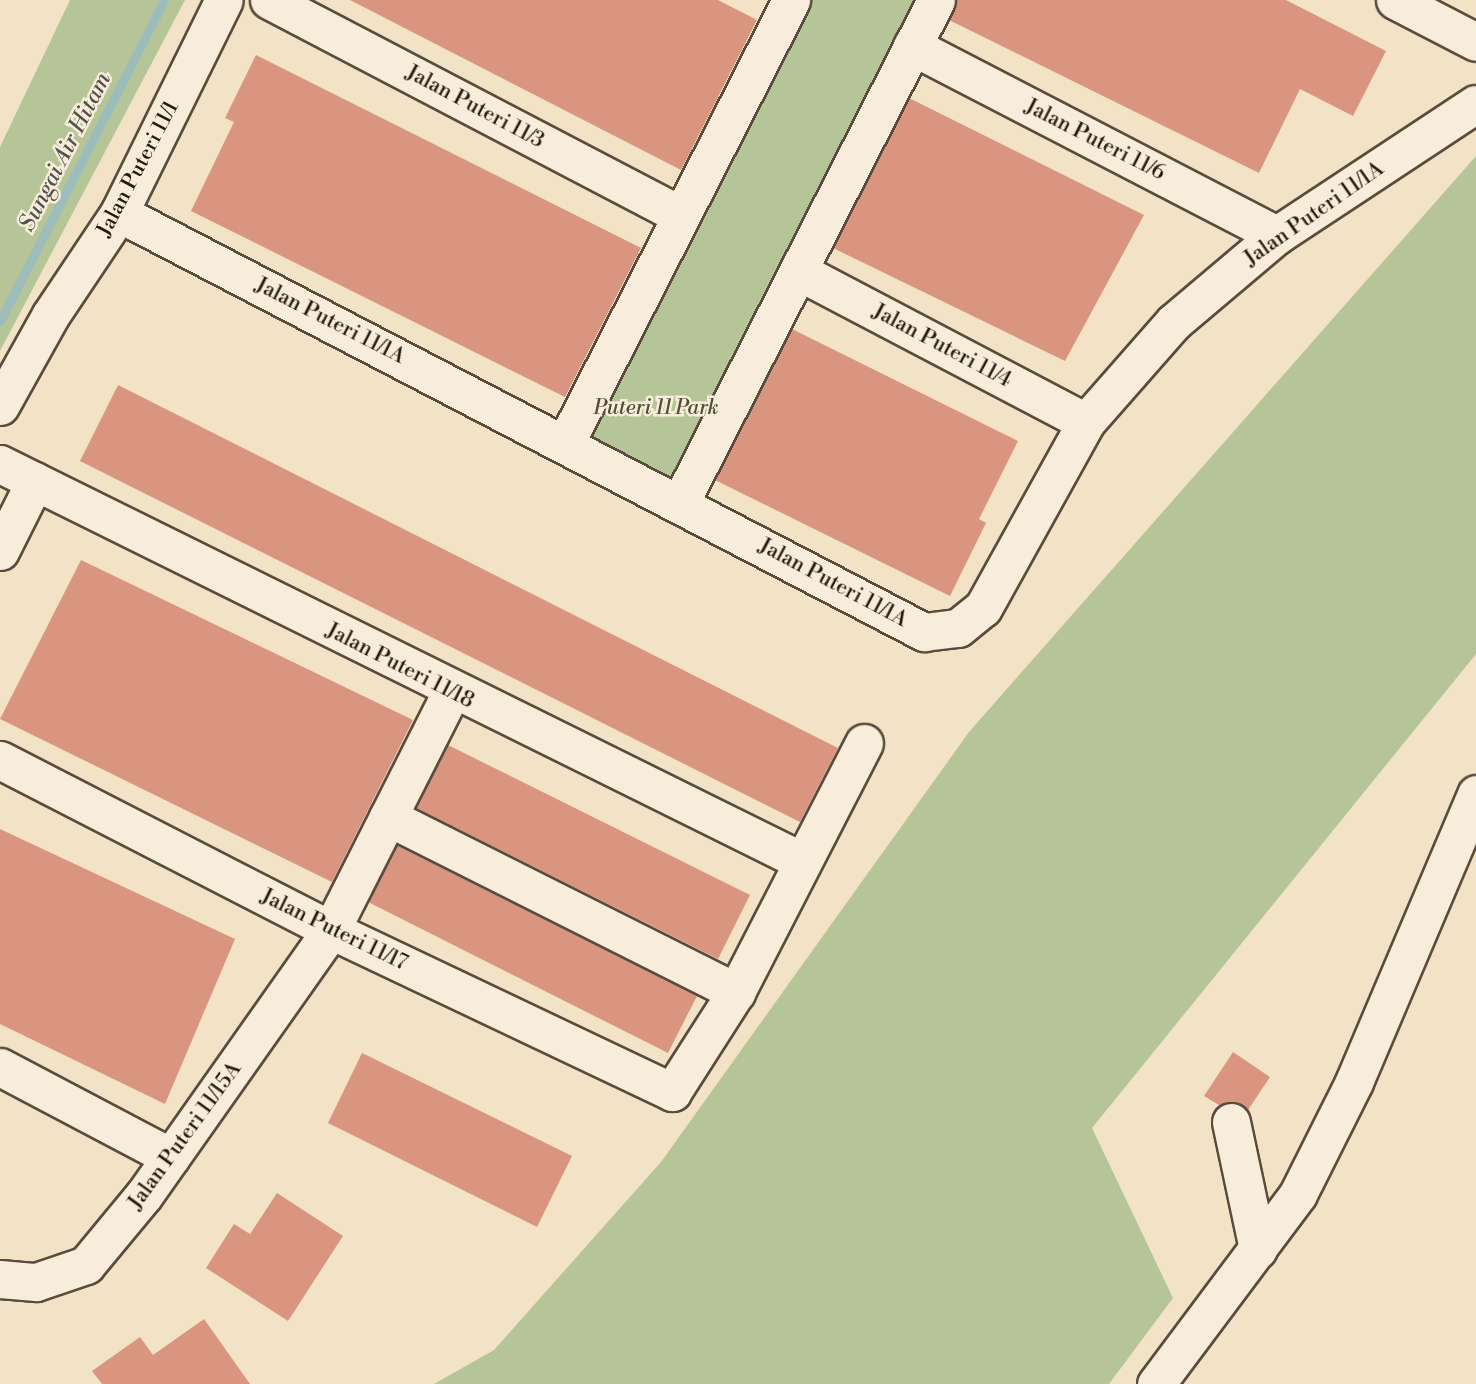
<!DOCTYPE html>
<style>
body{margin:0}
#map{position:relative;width:1476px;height:1384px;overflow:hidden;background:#f2e3c6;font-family:"Libre Bodoni",serif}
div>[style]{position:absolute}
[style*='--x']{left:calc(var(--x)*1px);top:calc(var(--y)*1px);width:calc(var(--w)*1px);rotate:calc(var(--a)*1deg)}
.green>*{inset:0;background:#b6c598}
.stream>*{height:9px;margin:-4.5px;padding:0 4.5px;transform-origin:4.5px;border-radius:4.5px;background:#9cbdbb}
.building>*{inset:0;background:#da9581}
.roads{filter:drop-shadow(2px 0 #5a4b3d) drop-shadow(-2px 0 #5a4b3d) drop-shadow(0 2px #5a4b3d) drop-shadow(0 -2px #5a4b3d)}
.minor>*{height:37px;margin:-18.5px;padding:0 18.5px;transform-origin:18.5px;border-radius:18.5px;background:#f7edda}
span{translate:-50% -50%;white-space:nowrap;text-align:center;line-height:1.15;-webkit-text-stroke:5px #f7edda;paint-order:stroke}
.street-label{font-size:21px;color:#27180f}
.park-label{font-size:21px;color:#524c38;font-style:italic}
.water-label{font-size:23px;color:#50524b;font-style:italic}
</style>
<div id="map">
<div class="green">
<i style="clip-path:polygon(70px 0,185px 0,0 351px,0 147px)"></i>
<i style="clip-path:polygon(791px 0,936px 0,681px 501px,566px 442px)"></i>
<i style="clip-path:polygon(1476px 156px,1476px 654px,1092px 1128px,1173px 1298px,1109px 1384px,434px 1384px,494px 1350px,661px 1162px,969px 732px)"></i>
</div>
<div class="stream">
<i style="--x:0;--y:321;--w:360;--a:-62.9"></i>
</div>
<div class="building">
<i style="clip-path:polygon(350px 0,718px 0,757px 20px,681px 170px)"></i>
<i style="clip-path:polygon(957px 0,1286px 0,1386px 51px,1353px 116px,1300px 89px,1259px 173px,949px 20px)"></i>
<i style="clip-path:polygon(256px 55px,641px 248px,565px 397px,191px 211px,234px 122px,225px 118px)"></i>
<i style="clip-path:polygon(909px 98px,1144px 215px,1065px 361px,833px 248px)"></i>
<i style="clip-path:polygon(792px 329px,1018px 441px,979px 519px,986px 523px,950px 596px,715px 480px)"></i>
<i style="clip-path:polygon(118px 385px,838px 748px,800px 822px,80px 461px)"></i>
<i style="clip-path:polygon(81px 560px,413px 720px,332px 882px,0 719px)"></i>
<i style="clip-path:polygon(448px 745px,750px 895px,718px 959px,416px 808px)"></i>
<i style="clip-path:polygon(0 829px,235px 939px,165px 1104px,0 1024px)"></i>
<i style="clip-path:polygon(397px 845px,697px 996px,668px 1053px,368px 902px)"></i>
<i style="clip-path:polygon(1233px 1052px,1270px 1077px,1248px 1110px,1237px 1102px,1219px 1105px,1204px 1096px)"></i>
<i style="clip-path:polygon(362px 1053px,572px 1156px,537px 1227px,328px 1123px)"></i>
<i style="clip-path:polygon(277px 1193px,343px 1236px,288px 1321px,206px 1268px,234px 1224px,250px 1234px)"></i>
<i style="clip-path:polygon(204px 1319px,250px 1384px,102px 1384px,92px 1371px,140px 1337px,153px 1355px)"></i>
</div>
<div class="roads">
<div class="minor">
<i style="--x:269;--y:0;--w:465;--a:27.6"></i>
<i style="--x:1395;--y:0;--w:91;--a:27.4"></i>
<i style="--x:912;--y:46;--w:411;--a:27.4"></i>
<i style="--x:119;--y:213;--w:908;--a:27.5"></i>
<i style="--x:924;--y:632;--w:34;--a:-7"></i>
<i style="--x:958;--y:628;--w:32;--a:-39"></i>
<i style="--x:983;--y:608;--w:213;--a:-61"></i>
<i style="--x:1086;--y:422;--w:133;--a:-48.7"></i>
<i style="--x:1174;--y:322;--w:135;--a:-40.2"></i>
<i style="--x:1277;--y:235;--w:238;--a:-33.4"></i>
<i style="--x:798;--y:271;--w:325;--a:27.7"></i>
<i style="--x:0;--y:406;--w:103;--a:-60.9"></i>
<i style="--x:50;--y:316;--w:124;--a:-56.2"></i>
<i style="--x:119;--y:213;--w:237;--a:-63.8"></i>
<i style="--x:566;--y:442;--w:496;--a:-63"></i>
<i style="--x:0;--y:464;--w:895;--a:26.34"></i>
<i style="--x:681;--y:501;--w:562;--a:-63.02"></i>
<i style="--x:0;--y:551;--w:78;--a:-63.4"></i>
<i style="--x:0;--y:760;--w:372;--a:27.2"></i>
<i style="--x:331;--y:930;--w:378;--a:25.4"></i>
<i style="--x:672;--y:1092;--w:119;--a:-57.4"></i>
<i style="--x:736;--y:992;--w:280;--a:-62.8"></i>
<i style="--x:388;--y:817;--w:390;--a:26.7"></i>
<i style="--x:0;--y:1067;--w:193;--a:27.8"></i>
<i style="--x:1231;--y:1122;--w:130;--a:78"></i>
<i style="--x:0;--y:1279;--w:36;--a:5"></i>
<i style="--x:36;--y:1282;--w:53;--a:-18.8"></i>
<i style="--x:86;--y:1265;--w:91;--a:-50.4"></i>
<i style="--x:144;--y:1195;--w:324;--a:-54.8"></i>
<i style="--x:331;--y:930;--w:267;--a:-63.2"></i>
<i style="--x:1156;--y:1384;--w:237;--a:-53.2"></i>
<i style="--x:1298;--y:1194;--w:125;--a:-63.4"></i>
<i style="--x:1354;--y:1082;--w:313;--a:-67"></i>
</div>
</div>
<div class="street-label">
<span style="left:475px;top:107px;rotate:28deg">Jalan Puteri 11/3</span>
<span style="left:1095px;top:140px;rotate:27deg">Jalan Puteri 11/6</span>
<span style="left:138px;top:169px;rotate:-62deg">Jalan Puteri 11/1</span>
<span style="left:1314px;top:214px;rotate:-35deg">Jalan Puteri 11/1A</span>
<span style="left:330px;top:321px;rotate:27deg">Jalan Puteri 11/1A</span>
<span style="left:942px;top:346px;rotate:28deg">Jalan Puteri 11/4</span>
<span style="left:833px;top:583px;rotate:28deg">Jalan Puteri 11/1A</span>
<span style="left:400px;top:666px;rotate:27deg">Jalan Puteri 11/18</span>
<span style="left:334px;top:930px;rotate:26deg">Jalan Puteri 11/17</span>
<span style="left:185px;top:1136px;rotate:-54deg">Jalan Puteri 11/15A</span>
</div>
<div class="park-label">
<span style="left:656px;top:408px">Puteri 11 Park</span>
</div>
<div class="water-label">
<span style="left:65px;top:152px;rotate:-63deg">Sungai Air Hitam</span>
</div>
</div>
